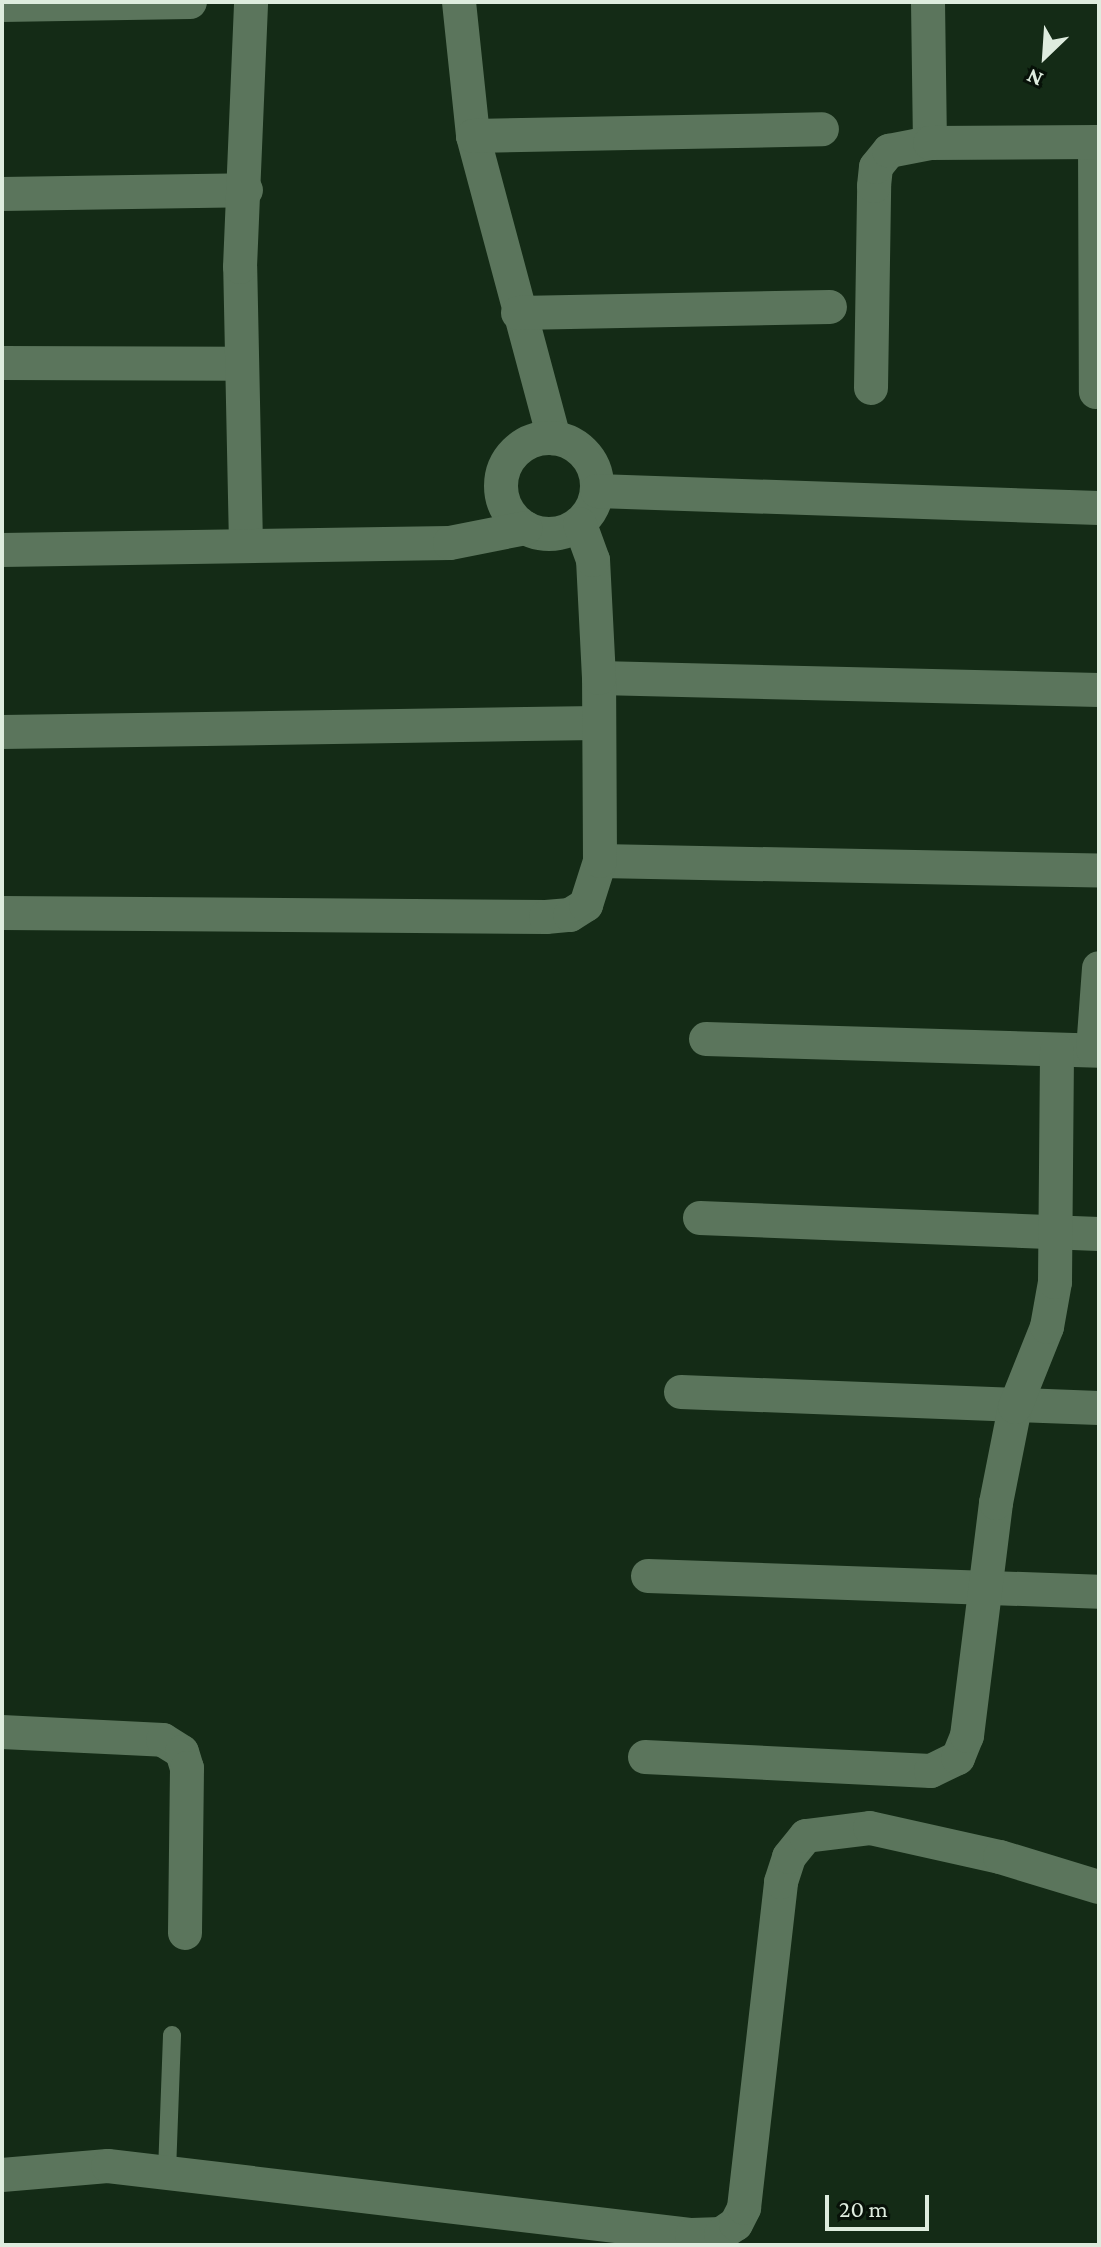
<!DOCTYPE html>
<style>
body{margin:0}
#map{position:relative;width:1101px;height:2247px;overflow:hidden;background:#142b16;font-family:"Crimson Pro",serif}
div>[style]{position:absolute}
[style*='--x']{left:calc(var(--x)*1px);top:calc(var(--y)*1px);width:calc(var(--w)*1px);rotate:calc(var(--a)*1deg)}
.service>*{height:18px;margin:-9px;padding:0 9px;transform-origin:9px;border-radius:9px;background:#5b755c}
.minor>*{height:34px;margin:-17px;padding:0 17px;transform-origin:17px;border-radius:17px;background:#5b755c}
.minor>.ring{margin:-17px;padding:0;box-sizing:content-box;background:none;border:34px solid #5b755c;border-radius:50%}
span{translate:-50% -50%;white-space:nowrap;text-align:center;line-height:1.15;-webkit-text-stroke:6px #071108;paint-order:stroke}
.frame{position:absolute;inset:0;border:4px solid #deecde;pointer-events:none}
.north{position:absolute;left:1005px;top:16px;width:80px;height:80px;-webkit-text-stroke:6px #071108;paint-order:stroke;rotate:205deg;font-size:22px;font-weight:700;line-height:32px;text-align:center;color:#deecde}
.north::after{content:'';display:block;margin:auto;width:28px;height:36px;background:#deecde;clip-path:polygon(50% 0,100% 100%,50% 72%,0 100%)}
.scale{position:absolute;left:825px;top:2195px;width:104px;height:36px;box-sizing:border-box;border:4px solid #deecde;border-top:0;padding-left:10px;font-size:24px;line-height:28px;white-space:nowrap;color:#deecde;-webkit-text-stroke:6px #071108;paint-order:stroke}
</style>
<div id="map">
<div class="service">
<i style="--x:167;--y:2172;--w:137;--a:-87.9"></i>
</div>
<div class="minor">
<i style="--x:459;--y:2;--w:135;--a:84"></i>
<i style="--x:473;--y:136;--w:313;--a:75"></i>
<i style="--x:928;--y:2;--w:141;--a:89.2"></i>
<i style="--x:2;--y:5;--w:188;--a:-0.9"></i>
<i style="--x:473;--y:136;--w:349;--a:-1.1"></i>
<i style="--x:1095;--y:142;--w:250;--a:89.8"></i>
<i style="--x:2;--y:194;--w:244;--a:-0.9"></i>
<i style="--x:518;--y:313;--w:312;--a:-1.1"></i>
<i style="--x:2;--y:363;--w:238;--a:0.2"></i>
<i style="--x:871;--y:388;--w:202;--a:-89.1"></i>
<i style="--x:874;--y:186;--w:19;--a:-84"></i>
<i style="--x:876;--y:167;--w:21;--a:-51"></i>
<i style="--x:889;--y:151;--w:42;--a:-11"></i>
<i style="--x:930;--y:143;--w:169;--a:-0.3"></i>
<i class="ring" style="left:501px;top:438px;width:62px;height:62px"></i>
<i style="--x:597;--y:491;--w:502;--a:1.94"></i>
<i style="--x:246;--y:545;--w:278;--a:-91.2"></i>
<i style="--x:240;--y:267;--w:265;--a:-87.6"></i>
<i style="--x:2;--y:550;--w:448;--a:-0.9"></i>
<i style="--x:450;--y:543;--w:77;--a:-11.2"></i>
<i style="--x:599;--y:678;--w:500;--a:1.37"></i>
<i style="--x:2;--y:732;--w:595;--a:-0.87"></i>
<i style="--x:600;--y:861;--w:499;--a:1.1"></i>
<i style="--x:2;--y:913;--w:544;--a:0.42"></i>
<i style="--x:546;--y:917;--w:24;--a:-5"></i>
<i style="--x:570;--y:915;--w:19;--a:-32"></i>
<i style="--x:586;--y:905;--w:46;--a:-72.3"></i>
<i style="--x:600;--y:861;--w:183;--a:-90.3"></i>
<i style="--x:599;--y:678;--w:118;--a:-92.9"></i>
<i style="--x:593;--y:560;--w:38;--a:-110"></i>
<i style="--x:706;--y:1039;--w:393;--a:1.7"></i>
<i style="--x:1093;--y:1050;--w:82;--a:-85.8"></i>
<i style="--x:700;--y:1218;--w:399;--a:2.3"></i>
<i style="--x:681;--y:1392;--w:418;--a:2.2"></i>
<i style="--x:648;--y:1576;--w:451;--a:2"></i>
<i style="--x:2;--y:1732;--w:161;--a:2.8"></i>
<i style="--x:163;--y:1740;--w:22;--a:32"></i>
<i style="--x:182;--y:1752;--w:17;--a:73"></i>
<i style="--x:187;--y:1768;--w:165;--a:90.7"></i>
<i style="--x:645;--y:1757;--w:286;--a:2.8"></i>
<i style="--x:931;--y:1771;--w:30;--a:-26"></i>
<i style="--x:958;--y:1758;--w:24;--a:-68"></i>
<i style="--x:967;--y:1736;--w:235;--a:-82.9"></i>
<i style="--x:996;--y:1503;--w:98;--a:-78.8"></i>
<i style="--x:1015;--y:1407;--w:86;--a:-68.2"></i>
<i style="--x:1047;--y:1327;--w:46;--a:-79.9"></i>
<i style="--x:1055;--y:1282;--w:231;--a:-89.5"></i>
<i style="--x:2;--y:2175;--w:106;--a:-4.9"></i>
<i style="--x:108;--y:2166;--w:588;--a:6.74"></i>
<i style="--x:692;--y:2235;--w:29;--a:-2"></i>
<i style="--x:721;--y:2234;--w:18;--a:-34"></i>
<i style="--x:736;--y:2224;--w:18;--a:-63"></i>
<i style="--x:744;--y:2208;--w:328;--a:-83.5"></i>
<i style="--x:781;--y:1882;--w:26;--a:-72"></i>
<i style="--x:789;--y:1857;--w:27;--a:-51"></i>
<i style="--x:806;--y:1836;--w:64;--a:-7.1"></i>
<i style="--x:870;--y:1828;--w:133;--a:12.6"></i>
<i style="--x:1000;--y:1857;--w:103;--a:16.9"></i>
</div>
<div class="frame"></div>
<div class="north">N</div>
<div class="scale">20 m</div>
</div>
